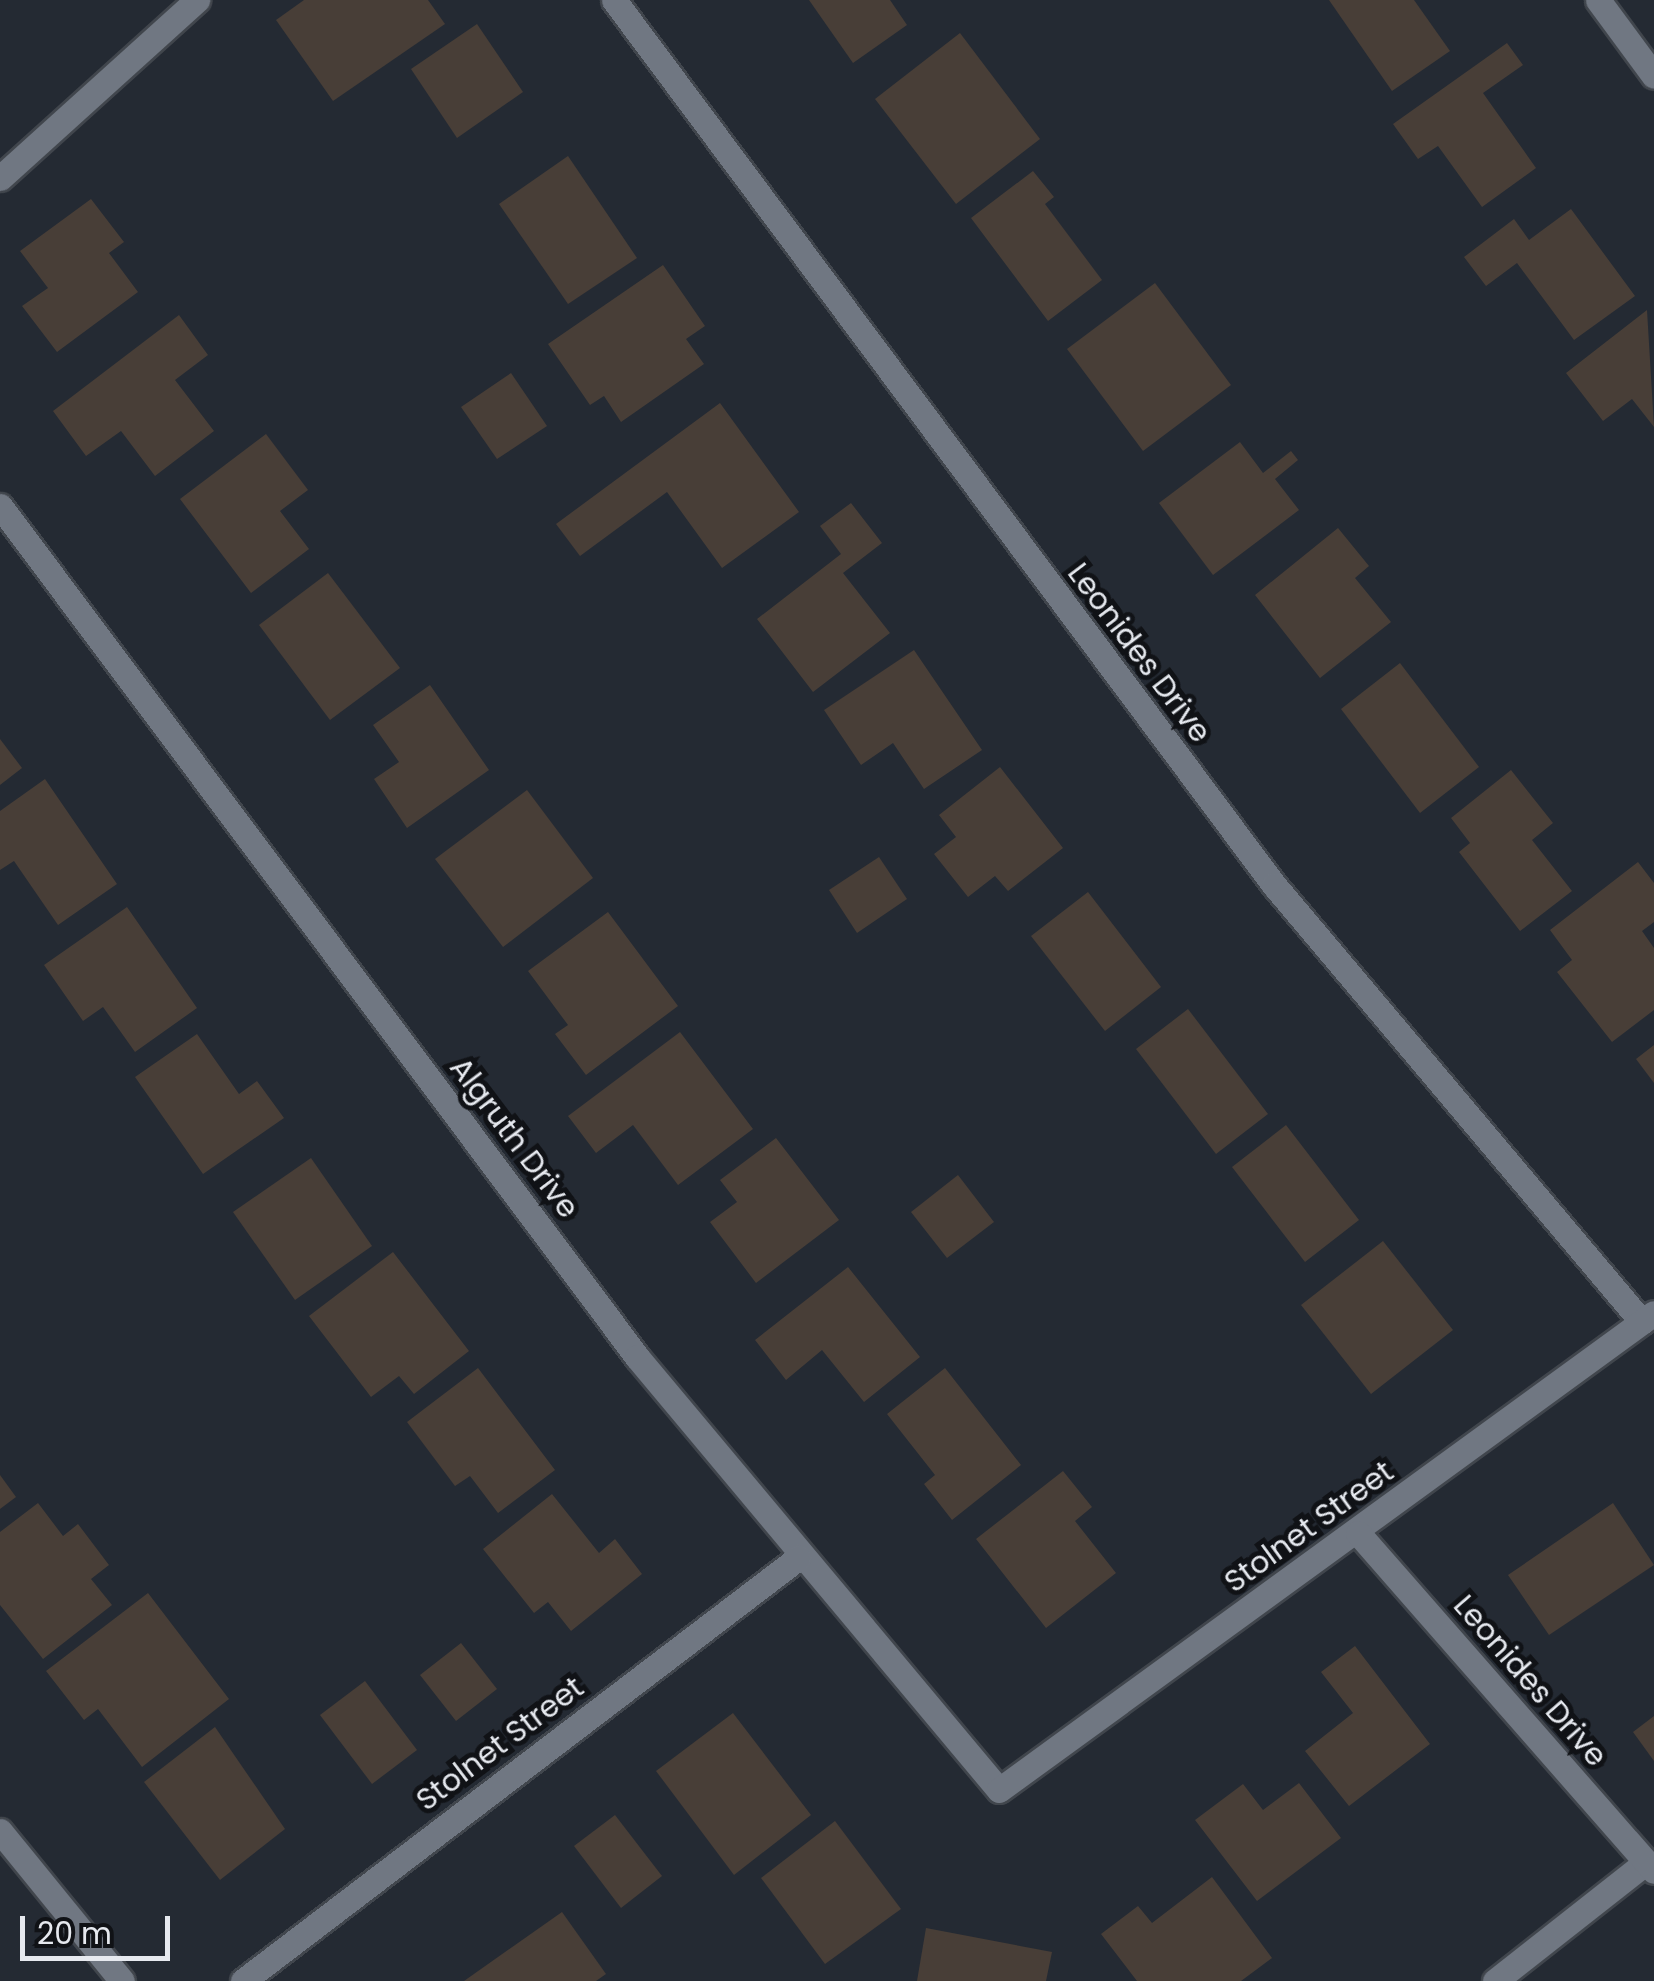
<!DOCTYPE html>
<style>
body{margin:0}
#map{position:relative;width:1654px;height:1981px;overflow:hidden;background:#242a33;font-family:Poppins,sans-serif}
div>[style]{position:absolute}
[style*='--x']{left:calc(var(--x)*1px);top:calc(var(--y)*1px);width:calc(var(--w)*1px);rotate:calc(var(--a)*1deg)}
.building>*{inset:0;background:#483e37}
.roads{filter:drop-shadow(2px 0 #41464d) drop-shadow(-2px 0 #41464d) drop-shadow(0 2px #41464d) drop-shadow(0 -2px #41464d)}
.service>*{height:25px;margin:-12.5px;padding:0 12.5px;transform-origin:12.5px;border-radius:12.5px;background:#707782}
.minor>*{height:25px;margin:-12.5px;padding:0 12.5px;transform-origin:12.5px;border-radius:12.5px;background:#707782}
span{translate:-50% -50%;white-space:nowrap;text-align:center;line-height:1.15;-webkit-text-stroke:10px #101216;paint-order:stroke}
.street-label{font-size:30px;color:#e6e9ef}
.scale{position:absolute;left:20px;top:1916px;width:150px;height:45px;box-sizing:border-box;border:5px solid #e6e9ef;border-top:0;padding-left:12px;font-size:30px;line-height:35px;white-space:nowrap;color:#e6e9ef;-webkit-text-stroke:8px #101216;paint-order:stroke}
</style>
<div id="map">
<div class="building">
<i style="clip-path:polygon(304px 0,428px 0,445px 24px,333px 101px,276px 20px)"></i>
<i style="clip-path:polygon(809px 0,890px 0,907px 25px,853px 63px)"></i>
<i style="clip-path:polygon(1329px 0,1414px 0,1450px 51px,1392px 91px)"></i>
<i style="clip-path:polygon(477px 24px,523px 92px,457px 138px,411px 69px)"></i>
<i style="clip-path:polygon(960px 33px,1040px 139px,956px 204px,875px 99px)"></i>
<i style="clip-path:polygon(1507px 43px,1523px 65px,1483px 93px,1536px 168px,1482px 207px,1438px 146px,1418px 159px,1393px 124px)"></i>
<i style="clip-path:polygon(568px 156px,637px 258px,568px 304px,499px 204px)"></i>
<i style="clip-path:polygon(1033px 171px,1054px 197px,1045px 204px,1102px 280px,1048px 321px,971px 218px)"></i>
<i style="clip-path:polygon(91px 199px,124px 242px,109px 253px,138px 292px,57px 352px,22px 306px,48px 288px,20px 251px)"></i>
<i style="clip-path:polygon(1571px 209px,1635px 296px,1574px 340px,1517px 263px,1486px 286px,1464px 257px,1514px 219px,1529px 240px)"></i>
<i style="clip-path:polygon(663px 265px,705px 326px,686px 339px,704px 364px,621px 422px,604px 396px,590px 405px,548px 344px)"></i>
<i style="clip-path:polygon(1155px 283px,1231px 385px,1143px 451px,1067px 349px)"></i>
<i style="clip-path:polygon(1647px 310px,1654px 427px,1632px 399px,1603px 421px,1566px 373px)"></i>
<i style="clip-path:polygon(179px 315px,208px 355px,175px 380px,214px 431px,155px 476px,121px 431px,86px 456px,53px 411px)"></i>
<i style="clip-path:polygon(511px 373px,547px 426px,497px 459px,461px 407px)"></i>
<i style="clip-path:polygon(720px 403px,799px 512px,722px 568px,667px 492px,580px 556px,556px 524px)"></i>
<i style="clip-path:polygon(266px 434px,308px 490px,280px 511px,309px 549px,251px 593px,180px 499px)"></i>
<i style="clip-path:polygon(1240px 442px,1263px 473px,1291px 451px,1298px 460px,1275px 479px,1299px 510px,1213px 575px,1159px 503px)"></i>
<i style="clip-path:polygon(851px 503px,882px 543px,843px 573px,890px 633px,813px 692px,757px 619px,841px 554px,820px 526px)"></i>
<i style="clip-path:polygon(1338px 528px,1369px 566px,1355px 578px,1391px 622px,1320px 678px,1255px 595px)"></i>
<i style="clip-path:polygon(328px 573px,400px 668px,330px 720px,259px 625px)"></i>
<i style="clip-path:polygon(914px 650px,982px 750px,924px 789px,893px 743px,861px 765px,824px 710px)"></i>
<i style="clip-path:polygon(1400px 663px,1479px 767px,1420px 813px,1341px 709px)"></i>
<i style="clip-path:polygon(430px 685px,489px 770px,407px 828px,374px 779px,399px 762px,373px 725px)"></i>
<i style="clip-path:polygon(0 739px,22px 768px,0 785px)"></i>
<i style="clip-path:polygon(1000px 767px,1063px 848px,1008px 891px,995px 876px,968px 897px,934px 854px,956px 837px,939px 815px)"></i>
<i style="clip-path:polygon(1511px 770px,1553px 823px,1532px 840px,1572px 891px,1520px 931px,1459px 852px,1470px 843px,1451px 818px)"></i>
<i style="clip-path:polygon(45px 779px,117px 884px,58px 925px,14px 861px,0 870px,0 811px)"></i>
<i style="clip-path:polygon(527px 790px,593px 878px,503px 947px,435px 859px)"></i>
<i style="clip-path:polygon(879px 857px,907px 899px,857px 933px,829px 890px)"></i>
<i style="clip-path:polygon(1638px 862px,1654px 883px,1654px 922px,1642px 931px,1654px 948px,1654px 1010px,1612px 1042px,1557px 972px,1572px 960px,1550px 930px)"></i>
<i style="clip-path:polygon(1088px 892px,1161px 987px,1105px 1031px,1031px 936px)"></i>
<i style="clip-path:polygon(127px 907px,197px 1008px,135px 1052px,103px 1007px,83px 1021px,44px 965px)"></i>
<i style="clip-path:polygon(608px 912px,678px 1006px,586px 1075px,555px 1034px,568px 1025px,528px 971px)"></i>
<i style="clip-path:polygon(1188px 1009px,1268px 1114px,1216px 1154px,1136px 1049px)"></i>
<i style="clip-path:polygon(680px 1032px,753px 1129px,678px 1185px,633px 1125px,596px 1153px,568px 1116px)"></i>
<i style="clip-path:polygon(197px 1034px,239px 1094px,257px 1081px,284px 1118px,203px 1174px,135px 1077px)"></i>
<i style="clip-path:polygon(1654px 1045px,1654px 1083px,1636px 1059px)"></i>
<i style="clip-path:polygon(1286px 1125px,1359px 1220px,1305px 1262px,1232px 1167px)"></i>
<i style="clip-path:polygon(776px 1138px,839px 1220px,756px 1283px,710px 1222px,737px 1202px,720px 1180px)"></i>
<i style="clip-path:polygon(311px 1158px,372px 1246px,295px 1300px,233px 1212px)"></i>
<i style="clip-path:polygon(958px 1175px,994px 1222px,947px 1258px,911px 1212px)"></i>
<i style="clip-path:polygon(1383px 1241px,1453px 1330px,1371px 1394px,1301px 1305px)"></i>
<i style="clip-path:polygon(393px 1252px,469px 1351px,414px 1394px,399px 1376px,371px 1397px,309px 1316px)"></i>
<i style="clip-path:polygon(848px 1267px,920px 1357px,864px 1402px,822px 1350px,786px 1380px,755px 1340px)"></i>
<i style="clip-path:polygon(478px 1368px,555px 1470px,498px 1513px,470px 1476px,455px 1486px,407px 1422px)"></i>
<i style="clip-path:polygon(945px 1368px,1021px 1465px,952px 1520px,924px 1484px,935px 1475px,887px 1414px)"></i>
<i style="clip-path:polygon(1063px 1471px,1092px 1507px,1075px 1521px,1116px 1573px,1046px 1628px,976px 1539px)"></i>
<i style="clip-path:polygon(0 1475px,16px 1497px,0 1509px)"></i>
<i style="clip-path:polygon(552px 1494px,599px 1553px,615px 1539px,642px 1574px,571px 1631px,548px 1602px,534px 1613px,483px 1549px)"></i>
<i style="clip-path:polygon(38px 1503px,63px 1536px,78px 1524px,109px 1565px,91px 1579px,112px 1605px,43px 1659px,0 1605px,0 1532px)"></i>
<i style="clip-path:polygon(1613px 1503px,1654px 1565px,1549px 1635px,1508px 1575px)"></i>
<i style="clip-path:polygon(148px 1593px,229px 1699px,142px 1767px,98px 1709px,84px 1720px,46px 1671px)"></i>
<i style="clip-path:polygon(461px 1643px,497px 1689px,456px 1721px,420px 1675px)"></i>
<i style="clip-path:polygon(1355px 1646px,1430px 1744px,1349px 1806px,1305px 1751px,1353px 1713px,1321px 1672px)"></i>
<i style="clip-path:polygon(365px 1681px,417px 1750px,372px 1784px,320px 1715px)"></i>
<i style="clip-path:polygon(733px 1713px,811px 1815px,734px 1875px,656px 1771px)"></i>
<i style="clip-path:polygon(1654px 1716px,1654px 1761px,1633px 1732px)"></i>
<i style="clip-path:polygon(215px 1727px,285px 1829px,220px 1880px,144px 1782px)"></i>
<i style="clip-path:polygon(1299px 1783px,1341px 1838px,1257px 1901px,1195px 1820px,1243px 1784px,1263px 1810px)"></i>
<i style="clip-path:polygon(615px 1815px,662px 1876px,621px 1908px,574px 1846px)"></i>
<i style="clip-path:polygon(835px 1821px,901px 1909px,825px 1964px,761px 1878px)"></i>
<i style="clip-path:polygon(1212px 1877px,1272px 1958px,1241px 1981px,1137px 1981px,1101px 1934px,1138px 1906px,1152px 1923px)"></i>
<i style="clip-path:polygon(562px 1912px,606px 1974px,596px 1981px,464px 1981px)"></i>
<i style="clip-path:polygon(926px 1928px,1052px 1952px,1046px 1981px,917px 1981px)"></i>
</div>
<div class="roads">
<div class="service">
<i style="--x:1495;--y:1981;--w:191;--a:-38.2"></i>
</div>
<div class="minor">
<i style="--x:614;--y:0;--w:1104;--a:53.29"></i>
<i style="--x:1274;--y:885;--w:571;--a:49.9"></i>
<i style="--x:1598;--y:0;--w:94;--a:53.6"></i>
<i style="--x:0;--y:178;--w:266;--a:-42.1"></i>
<i style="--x:0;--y:506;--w:1063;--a:53.18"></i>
<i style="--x:637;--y:1357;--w:564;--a:50.1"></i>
<i style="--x:999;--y:1790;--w:810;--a:-36.06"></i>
<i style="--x:1358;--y:1533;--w:449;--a:48.8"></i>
<i style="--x:0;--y:1831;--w:193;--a:50.9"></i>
<i style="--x:243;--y:1981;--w:698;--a:-37.31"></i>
</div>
</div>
<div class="street-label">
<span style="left:1139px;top:653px;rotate:53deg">Leonides Drive</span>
<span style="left:514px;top:1138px;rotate:53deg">Algruth Drive</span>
<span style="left:1309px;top:1527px;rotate:-36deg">Stolnet Street</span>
<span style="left:1530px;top:1681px;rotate:49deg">Leonides Drive</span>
<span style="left:500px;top:1744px;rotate:-37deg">Stolnet Street</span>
</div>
<div class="scale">20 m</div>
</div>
